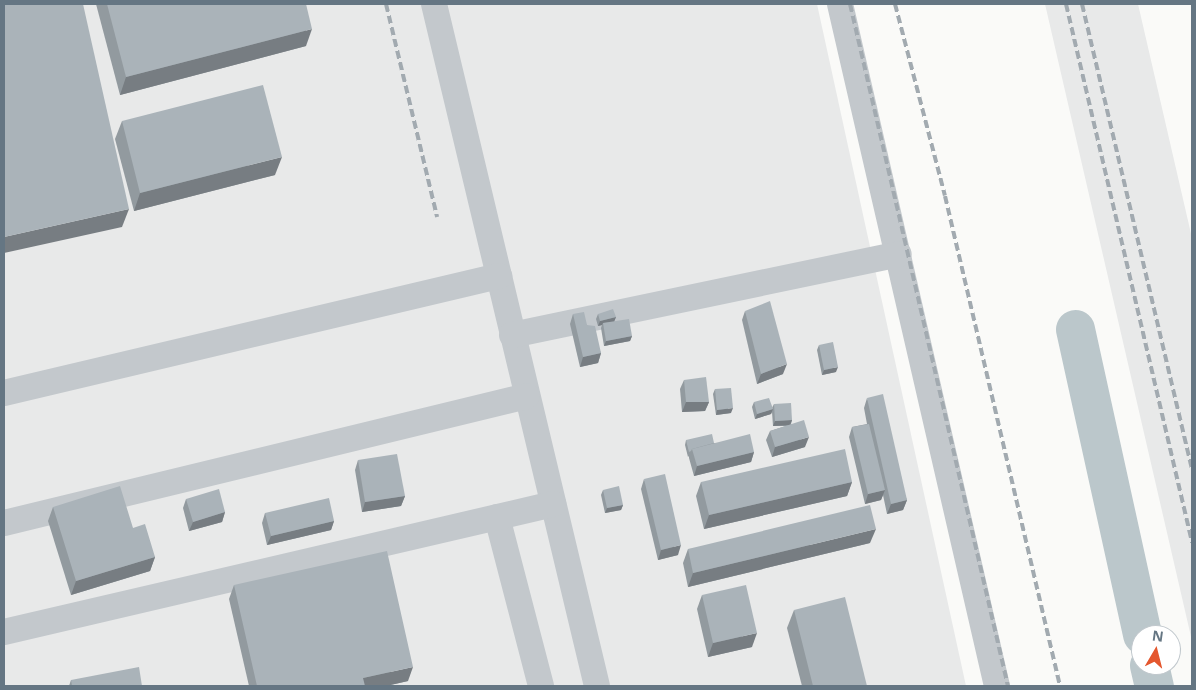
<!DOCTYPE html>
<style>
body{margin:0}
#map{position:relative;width:1196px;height:690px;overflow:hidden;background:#fafaf8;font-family:"Noto Sans",sans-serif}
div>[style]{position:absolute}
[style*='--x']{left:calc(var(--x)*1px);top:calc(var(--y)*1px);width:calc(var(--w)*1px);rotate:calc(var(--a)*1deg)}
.built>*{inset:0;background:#e8e9e9}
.river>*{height:39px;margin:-19.5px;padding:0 19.5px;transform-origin:19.5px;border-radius:19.5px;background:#bbc7cb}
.minor>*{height:26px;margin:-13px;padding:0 13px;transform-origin:13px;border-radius:13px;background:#c3c8cc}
.rail>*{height:4px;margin-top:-2px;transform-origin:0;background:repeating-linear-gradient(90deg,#a2aab0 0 8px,transparent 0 12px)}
.wall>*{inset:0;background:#929a9f}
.shaded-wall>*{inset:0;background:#777d82}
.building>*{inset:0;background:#aab3b9}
span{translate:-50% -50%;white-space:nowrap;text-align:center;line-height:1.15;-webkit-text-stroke:5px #fff;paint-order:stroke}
.frame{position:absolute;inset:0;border:5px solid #657683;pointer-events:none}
.north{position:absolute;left:1131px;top:625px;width:50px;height:50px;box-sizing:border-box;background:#fff;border:1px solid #c1c8cd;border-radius:50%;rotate:8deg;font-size:14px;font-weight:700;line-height:20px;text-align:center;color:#657683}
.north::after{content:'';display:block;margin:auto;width:18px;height:22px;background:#e4572e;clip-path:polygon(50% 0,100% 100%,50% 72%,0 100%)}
</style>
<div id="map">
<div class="built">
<i style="clip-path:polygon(4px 4px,817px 4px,966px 686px,4px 686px)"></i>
<i style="clip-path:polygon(1045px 4px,1138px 4px,1192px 238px,1192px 641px)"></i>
</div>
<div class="river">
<i style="--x:1075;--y:329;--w:313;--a:77.6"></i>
<i style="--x:1149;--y:665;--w:22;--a:77"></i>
</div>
<div class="minor">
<i style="--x:434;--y:4;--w:701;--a:76.56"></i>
<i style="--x:840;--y:4;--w:700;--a:77.04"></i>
<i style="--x:512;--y:335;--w:395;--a:-11.8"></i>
<i style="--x:4;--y:393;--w:509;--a:-13.3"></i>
<i style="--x:497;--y:517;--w:175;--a:75.4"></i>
<i style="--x:4;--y:523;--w:538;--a:-13.65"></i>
<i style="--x:4;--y:632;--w:564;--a:-13.12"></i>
</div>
<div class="rail">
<i style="--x:386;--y:4;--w:219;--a:76.5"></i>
<i style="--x:850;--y:4;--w:700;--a:76.96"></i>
<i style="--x:895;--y:4;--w:198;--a:75.4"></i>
<i style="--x:945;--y:196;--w:503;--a:76.79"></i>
<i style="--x:1066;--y:4;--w:553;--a:76.82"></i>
<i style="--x:1082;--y:4;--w:480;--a:76.7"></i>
</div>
<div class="wall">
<i style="clip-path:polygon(96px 4px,306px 4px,306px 46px,120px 95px)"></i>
<i style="clip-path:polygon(122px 121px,275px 175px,134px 211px,115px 139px)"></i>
<i style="clip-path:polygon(745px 311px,783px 374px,757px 384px,742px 320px)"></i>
<i style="clip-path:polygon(573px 314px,587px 325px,601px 353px,598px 363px,580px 367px,570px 324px)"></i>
<i style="clip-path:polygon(598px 314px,616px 317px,614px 321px,632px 336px,630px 341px,604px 346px,601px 328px,602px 325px,598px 326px,596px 319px)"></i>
<i style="clip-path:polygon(819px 345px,836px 372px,822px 375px,817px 350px)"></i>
<i style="clip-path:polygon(684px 380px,709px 402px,705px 411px,682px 412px,680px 389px)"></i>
<i style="clip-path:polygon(715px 389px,731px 413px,716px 415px,713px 394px)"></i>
<i style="clip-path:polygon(867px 398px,907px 500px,903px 510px,887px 514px,883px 495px,881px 500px,865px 504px,849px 437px,852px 427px,867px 424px,864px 408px)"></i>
<i style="clip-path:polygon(754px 402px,772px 408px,774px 404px,792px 420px,791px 424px,805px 447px,772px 457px,766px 440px,770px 431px,786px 426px,773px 426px,772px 412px,771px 414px,755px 419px,752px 407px)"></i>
<i style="clip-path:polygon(686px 440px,714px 443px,754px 452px,751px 462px,694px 476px,689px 458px,689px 456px,688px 457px,685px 445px)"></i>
<i style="clip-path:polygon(358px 460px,405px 496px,401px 506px,362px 512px,355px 470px)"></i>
<i style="clip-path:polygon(644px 479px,678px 555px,658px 560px,641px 489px)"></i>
<i style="clip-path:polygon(701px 482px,852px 482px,847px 496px,704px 529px,696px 496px)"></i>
<i style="clip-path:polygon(603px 490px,623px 505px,621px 510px,605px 513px,601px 495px)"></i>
<i style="clip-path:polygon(186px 499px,225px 512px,222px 522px,189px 531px,183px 508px)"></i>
<i style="clip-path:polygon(53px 507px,133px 528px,155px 557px,150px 571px,71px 595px,48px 521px)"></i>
<i style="clip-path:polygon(265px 513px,334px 521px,331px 530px,267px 545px,262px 523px)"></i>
<i style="clip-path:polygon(870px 543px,688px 587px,683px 563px,688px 549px)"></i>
<i style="clip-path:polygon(234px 585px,408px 681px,386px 686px,249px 686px,229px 599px)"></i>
<i style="clip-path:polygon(702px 595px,752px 647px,708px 657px,697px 609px)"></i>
<i style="clip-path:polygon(794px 610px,867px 686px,802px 686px,787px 628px)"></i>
<i style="clip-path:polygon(71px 680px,142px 686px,69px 686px)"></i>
</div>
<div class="shaded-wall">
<i style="clip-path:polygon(312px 29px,306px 46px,120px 95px,126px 77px)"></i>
<i style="clip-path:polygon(282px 157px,275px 175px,134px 211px,140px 193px)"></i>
<i style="clip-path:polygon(129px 209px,122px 227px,4px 253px,4px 237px)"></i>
<i style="clip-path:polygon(616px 317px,614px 322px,603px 323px,602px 325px,598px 326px,600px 321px)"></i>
<i style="clip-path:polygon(632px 336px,630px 341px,604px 346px,606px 341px)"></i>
<i style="clip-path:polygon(601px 353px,598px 363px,580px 367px,583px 357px)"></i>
<i style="clip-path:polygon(787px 364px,783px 374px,757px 384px,761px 374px)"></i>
<i style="clip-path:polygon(838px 367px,836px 372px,822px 375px,824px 370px)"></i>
<i style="clip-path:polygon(686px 402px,709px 402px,705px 411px,682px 412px)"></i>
<i style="clip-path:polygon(733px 408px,731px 413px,716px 415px,717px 410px)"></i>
<i style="clip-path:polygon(773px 409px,771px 414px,755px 419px,757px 414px)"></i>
<i style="clip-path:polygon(792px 420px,790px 425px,773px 426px,775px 421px)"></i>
<i style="clip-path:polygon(809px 437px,805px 447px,772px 457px,775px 447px)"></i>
<i style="clip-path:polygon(754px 452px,751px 462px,694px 476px,697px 466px)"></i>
<i style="clip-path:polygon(852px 482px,847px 496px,704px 529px,709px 515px)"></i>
<i style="clip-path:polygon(885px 490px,881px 500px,865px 504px,868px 494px)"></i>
<i style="clip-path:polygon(405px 496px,401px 506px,362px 512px,365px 502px)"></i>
<i style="clip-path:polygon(907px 500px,903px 510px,887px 514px,891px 504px)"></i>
<i style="clip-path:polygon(623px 505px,621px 510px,605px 513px,607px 508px)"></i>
<i style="clip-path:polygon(225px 512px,222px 522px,189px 531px,193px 522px)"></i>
<i style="clip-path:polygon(334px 521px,331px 530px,267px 545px,271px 536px)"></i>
<i style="clip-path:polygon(876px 529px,870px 543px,688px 587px,693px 573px)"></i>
<i style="clip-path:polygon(681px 545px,678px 555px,658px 560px,661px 550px)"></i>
<i style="clip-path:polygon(155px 557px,150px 571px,71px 595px,76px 581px)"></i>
<i style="clip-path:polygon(757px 633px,752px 647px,708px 657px,713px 643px)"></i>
<i style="clip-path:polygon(413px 667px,408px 681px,386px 686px,361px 686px,363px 678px)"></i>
</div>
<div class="building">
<i style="clip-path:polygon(4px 4px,83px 4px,129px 209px,4px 237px)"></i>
<i style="clip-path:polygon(107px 4px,306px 4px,312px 29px,126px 77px)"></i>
<i style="clip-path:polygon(263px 85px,282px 157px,140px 193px,122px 121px)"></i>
<i style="clip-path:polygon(770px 301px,787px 364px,761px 374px,745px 311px)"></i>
<i style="clip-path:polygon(613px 309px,616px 317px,600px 321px,598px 314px)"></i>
<i style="clip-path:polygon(584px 312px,587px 325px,595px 326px,601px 353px,583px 357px,573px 314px)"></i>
<i style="clip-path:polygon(629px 319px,632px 336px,606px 341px,603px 323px)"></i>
<i style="clip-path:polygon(833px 342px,838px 367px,824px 370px,819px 345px)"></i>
<i style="clip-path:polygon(706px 377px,709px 402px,686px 402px,684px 380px)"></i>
<i style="clip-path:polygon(731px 388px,733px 408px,717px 410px,715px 389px)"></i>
<i style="clip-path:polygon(883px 394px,907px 500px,891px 504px,867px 398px)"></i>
<i style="clip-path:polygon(769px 398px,773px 409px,757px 414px,754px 402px)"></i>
<i style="clip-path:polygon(791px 403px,792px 420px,775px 421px,774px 404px)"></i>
<i style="clip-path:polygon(804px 420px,809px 437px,775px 447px,770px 431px)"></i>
<i style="clip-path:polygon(869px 424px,885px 490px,868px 494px,852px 427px)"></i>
<i style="clip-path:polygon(712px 434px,714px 443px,692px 449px,691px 451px,689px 452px,686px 440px)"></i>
<i style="clip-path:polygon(750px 434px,754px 452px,697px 466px,692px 449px)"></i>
<i style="clip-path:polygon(845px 449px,852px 482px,709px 515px,701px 482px)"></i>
<i style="clip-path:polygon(397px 454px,405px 496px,365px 502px,358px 460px)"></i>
<i style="clip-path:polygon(665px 474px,681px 545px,661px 550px,644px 479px)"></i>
<i style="clip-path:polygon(120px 486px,133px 528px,145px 524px,155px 557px,76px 581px,53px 507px)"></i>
<i style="clip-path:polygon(619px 486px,623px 505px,607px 508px,603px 490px)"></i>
<i style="clip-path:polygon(219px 489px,225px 512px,193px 522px,186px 499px)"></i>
<i style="clip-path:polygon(329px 498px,334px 521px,271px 536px,265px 513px)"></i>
<i style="clip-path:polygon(870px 505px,876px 529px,693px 573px,688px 549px)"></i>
<i style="clip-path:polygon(387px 551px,413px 667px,363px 678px,365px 686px,257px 686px,234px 585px)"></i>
<i style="clip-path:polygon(746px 585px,757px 633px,713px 643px,702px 595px)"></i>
<i style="clip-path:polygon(845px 597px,867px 686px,813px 686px,794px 610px)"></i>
<i style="clip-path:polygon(139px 667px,142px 686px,72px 686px,71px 680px)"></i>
</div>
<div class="frame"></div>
<div class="north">N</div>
</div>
